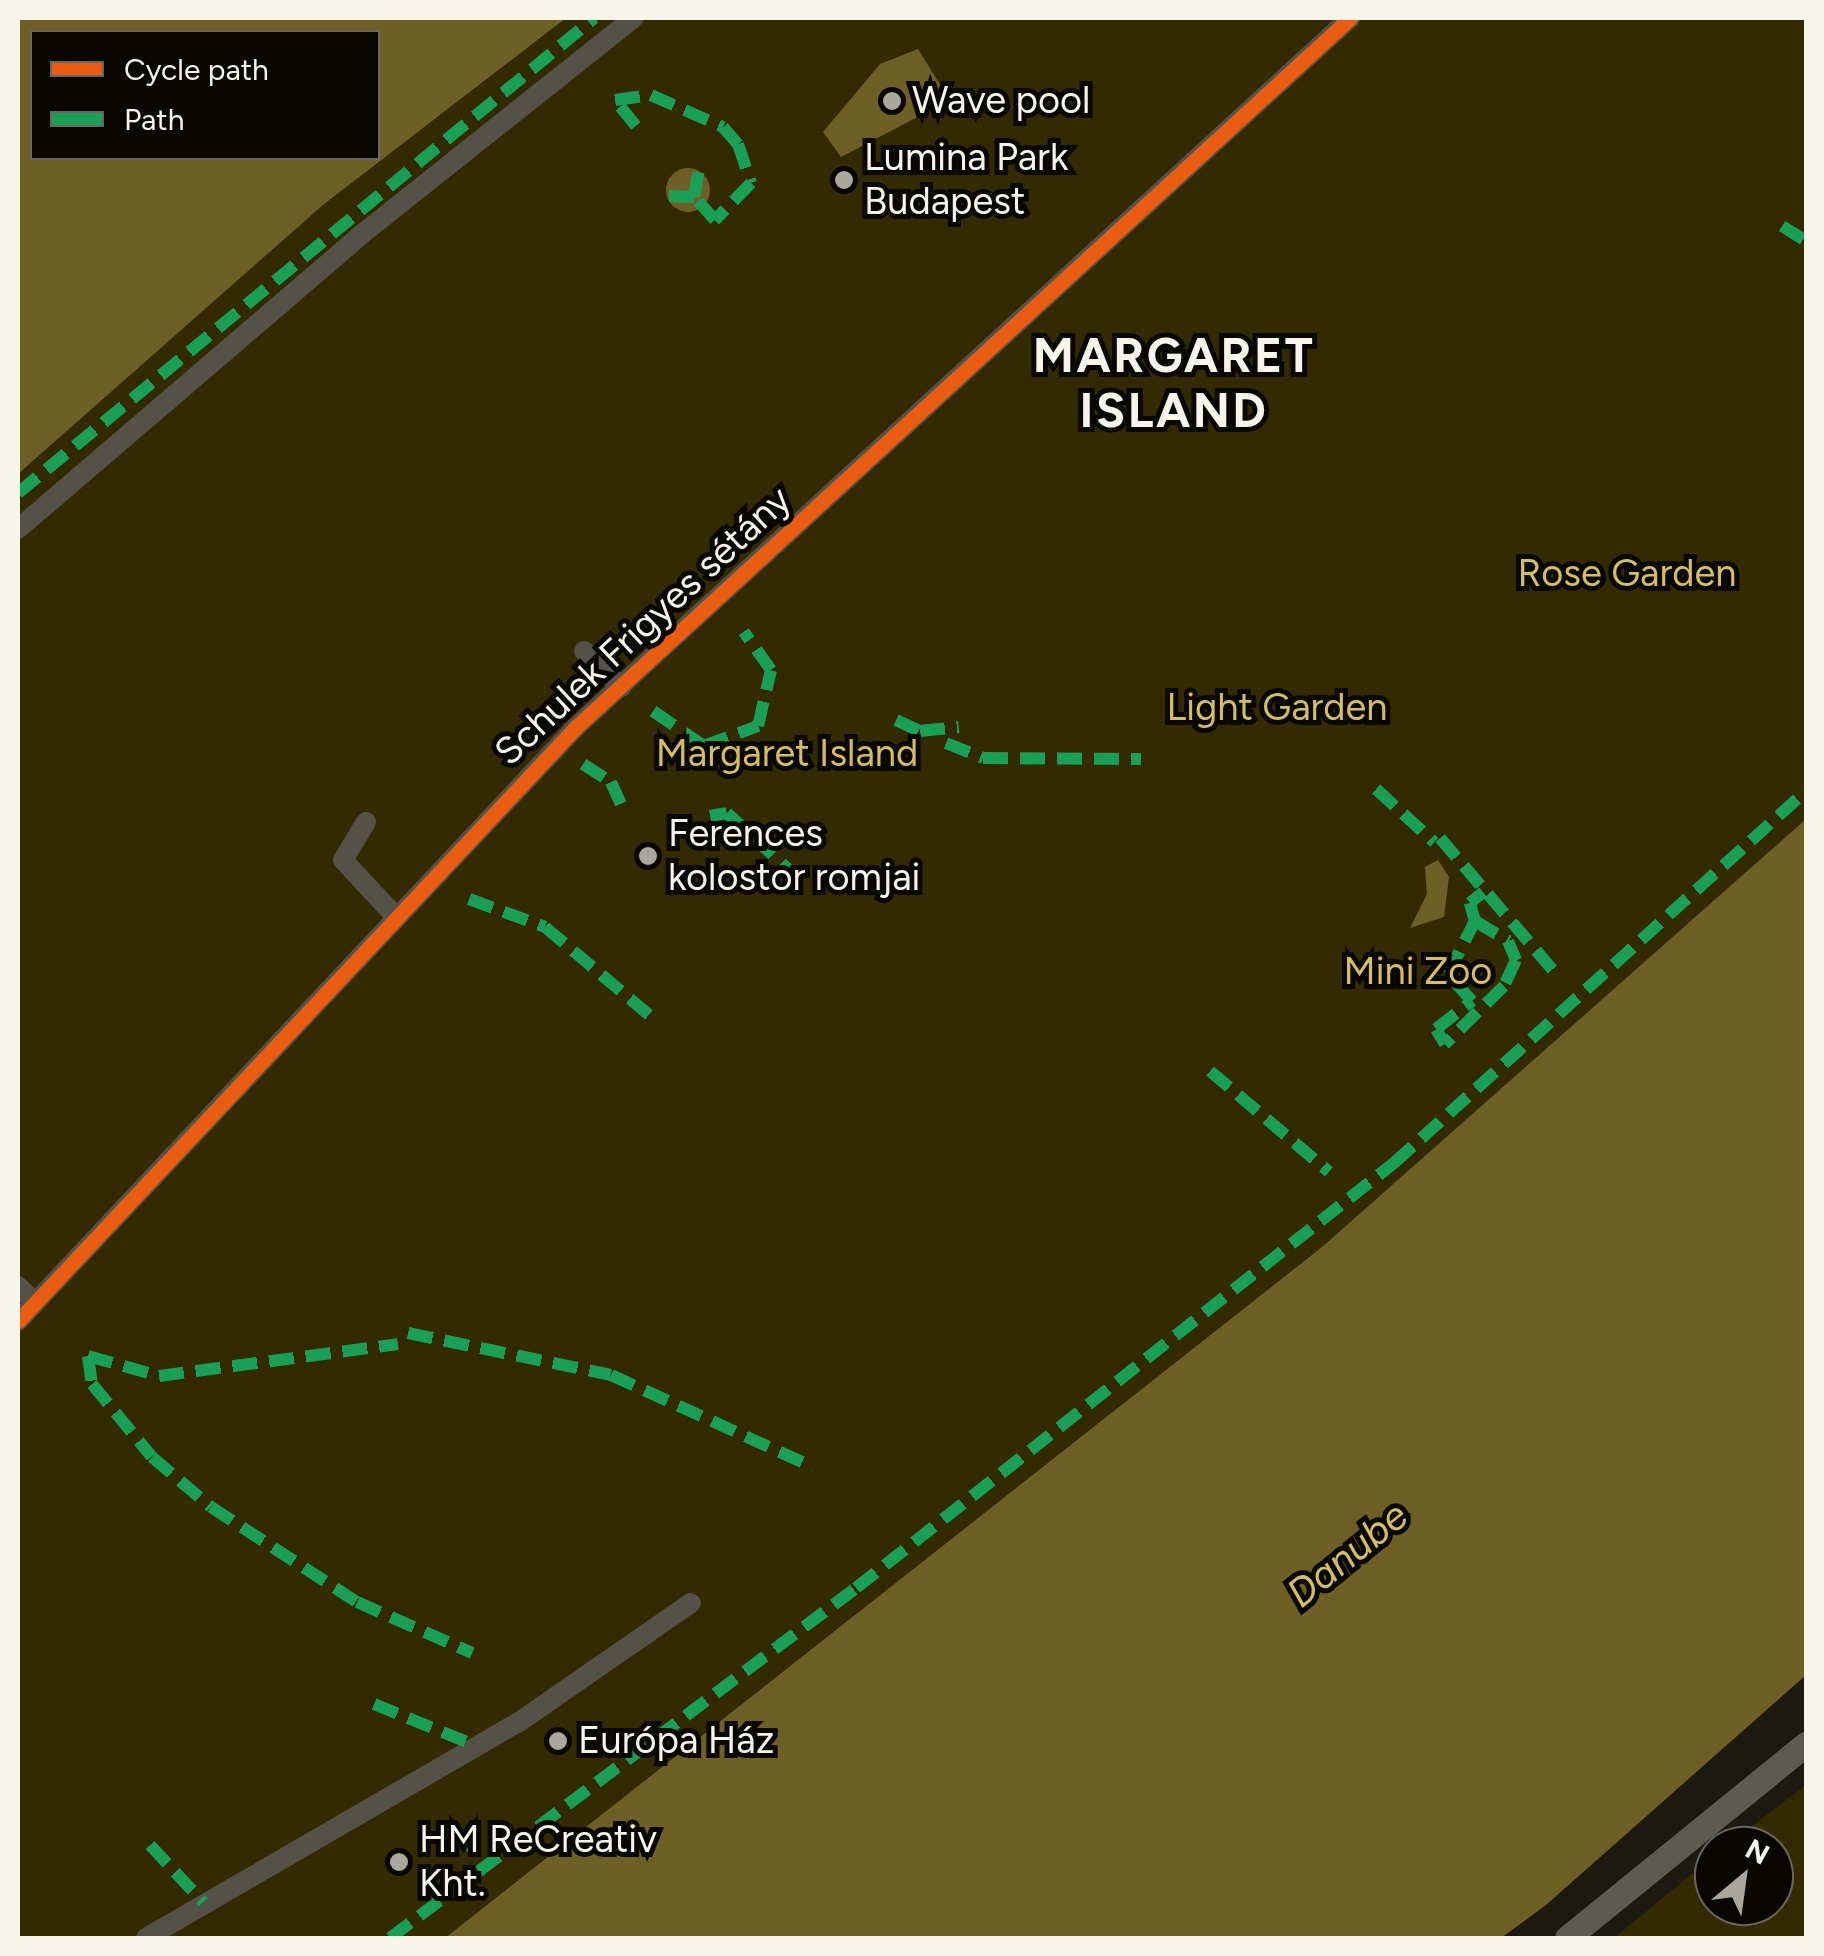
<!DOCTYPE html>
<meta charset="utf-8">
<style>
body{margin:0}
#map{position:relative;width:1824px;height:1956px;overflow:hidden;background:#1c1a10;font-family:Figtree,sans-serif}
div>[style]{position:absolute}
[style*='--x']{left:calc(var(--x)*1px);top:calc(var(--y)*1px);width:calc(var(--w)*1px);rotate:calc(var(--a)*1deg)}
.green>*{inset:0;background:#332a02}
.water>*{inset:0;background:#6e6024}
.round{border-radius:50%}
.minor>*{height:20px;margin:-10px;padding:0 10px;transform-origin:10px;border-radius:10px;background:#545248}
.major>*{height:25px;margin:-12.5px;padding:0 12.5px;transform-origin:12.5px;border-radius:12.5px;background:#5d5b50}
.quiet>*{height:12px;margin-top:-6px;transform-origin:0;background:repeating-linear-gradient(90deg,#1a9f57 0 25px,transparent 0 37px)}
.cycleway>*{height:15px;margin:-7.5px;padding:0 7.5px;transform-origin:7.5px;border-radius:7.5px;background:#e95d12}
.dots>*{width:28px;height:28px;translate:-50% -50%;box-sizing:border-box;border:5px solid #090702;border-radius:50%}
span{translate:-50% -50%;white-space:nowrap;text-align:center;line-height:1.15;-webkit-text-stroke:10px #090702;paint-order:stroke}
.poi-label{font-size:38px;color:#f7f4e9}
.left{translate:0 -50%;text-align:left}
.park-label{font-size:38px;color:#d4be61}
.street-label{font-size:38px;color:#f7f4e9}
.water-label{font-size:40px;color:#d4be61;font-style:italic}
.district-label{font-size:48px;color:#f7f4e9;font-weight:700;letter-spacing:2.5px}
.frame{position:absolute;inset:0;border:20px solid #f7f4e9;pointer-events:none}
.legend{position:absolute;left:30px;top:30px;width:350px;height:130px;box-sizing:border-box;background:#090702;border:2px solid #68665e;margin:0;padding:12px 18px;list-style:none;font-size:30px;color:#f7f4e9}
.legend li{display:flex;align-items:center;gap:20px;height:50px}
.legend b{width:50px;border:2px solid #68665e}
.north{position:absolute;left:1694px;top:1826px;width:100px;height:100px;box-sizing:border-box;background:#090702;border:2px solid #68665e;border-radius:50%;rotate:29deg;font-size:28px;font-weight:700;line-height:40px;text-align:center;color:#f7f4e9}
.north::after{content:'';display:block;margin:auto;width:35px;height:45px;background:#aaa89d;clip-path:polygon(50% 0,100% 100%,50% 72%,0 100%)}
</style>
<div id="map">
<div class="green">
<i style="clip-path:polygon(566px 18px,1806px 18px,1806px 819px,1322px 1247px,445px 1938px,18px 1938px,18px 474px,323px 205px)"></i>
<i style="clip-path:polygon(1806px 1785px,1806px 1938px,1614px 1938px,1714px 1856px,1714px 1906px,1774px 1906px,1774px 1846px,1726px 1846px)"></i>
</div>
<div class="water">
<i style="clip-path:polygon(evenodd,18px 18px,566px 18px,323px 205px,18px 474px,18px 18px,378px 32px,378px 158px,32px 158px,32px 32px,378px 32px)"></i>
<i style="clip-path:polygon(918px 49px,944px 91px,931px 110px,841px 157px,823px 132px,880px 64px)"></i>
<i class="round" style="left:666px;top:168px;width:44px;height:44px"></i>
<i style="clip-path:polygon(1806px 819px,1806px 1675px,1546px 1905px,1501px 1938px,445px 1938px,1322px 1247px)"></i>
<i style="clip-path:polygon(1438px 860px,1449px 877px,1444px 917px,1410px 928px,1427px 894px,1425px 867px)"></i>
</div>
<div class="minor">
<i style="--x:18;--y:529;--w:453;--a:-40.6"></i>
<i style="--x:362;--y:234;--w:347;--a:-38.5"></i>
<i style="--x:584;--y:651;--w:52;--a:44.2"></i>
<i style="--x:366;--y:822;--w:44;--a:121.2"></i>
<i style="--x:343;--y:860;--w:78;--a:47.1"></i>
<i style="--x:18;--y:1286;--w:24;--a:45"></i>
<i style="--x:18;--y:1321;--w:815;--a:-46.79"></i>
<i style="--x:576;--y:727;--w:1050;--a:-42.49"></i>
<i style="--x:146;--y:1938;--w:431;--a:-30.1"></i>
<i style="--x:519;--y:1722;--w:209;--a:-34.7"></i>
</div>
<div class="major">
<i style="--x:1567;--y:1938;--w:308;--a:-39.1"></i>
</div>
<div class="quiet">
<i style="--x:636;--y:126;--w:33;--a:-129"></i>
<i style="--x:615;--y:100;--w:36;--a:-8"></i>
<i style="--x:651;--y:95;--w:79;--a:24"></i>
<i style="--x:723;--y:127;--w:23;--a:49"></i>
<i style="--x:738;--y:144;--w:41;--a:71.6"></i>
<i style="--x:751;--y:183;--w:52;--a:134.2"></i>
<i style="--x:715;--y:220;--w:31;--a:-132"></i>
<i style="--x:694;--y:197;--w:29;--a:-178"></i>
<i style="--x:694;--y:197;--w:29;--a:-80"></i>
<i style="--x:1782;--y:226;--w:28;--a:32"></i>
<i style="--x:18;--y:493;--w:747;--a:-39.51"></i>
<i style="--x:653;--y:711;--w:62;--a:34.5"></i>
<i style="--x:704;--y:746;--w:58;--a:-20.3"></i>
<i style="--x:758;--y:726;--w:57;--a:-76.9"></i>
<i style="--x:771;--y:670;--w:47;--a:-125.4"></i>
<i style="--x:896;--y:720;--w:26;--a:25"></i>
<i style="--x:920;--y:731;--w:39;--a:-6"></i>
<i style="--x:946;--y:743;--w:40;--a:22"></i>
<i style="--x:983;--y:758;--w:158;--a:0.4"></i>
<i style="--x:583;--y:764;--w:33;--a:33"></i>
<i style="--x:611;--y:782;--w:24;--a:66"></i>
<i style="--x:1376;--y:789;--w:79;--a:42.4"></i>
<i style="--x:710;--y:816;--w:17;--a:-10"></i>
<i style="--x:727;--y:813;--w:98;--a:42.5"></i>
<i style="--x:1440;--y:838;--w:179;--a:49.5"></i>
<i style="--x:469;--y:899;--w:81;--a:20.2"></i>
<i style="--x:545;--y:927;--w:143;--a:40.2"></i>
<i style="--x:1475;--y:921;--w:39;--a:31"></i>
<i style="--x:1508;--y:941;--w:21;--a:67"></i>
<i style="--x:1516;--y:960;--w:29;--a:115"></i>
<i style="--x:1504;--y:986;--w:83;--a:135.5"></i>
<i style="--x:1445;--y:1044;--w:17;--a:-121"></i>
<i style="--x:1436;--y:1029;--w:46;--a:-37.9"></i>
<i style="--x:1472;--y:1001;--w:36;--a:-132"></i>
<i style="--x:1448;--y:974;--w:59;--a:-63"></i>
<i style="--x:1475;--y:921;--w:19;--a:-106"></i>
<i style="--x:1470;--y:903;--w:17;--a:-40"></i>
<i style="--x:1210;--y:1071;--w:156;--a:40.3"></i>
<i style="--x:408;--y:1333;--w:207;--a:11.7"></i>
<i style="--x:611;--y:1375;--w:222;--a:24.5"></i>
<i style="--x:88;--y:1356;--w:28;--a:82"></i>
<i style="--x:92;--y:1384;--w:94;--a:50.6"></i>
<i style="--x:152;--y:1457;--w:77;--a:40.3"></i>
<i style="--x:211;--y:1507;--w:174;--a:33.1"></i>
<i style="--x:357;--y:1602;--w:126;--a:23.9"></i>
<i style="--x:88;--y:1356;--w:74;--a:15.7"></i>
<i style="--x:159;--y:1376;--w:241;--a:-7.6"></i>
<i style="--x:374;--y:1704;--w:111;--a:22.2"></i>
<i style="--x:466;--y:1840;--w:16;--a:52"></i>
<i style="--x:150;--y:1845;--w:78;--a:47.1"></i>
<i style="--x:390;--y:1938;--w:583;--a:-36.91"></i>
<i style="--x:856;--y:1588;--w:686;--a:-38.31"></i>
<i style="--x:1394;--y:1163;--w:555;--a:-42.08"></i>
</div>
<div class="cycleway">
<i style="--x:18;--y:1321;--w:815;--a:-46.79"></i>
<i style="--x:576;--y:727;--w:1050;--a:-42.49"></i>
</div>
<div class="dots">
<i style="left:892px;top:101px;background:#aaa89d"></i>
<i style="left:844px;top:180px;background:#aaa89d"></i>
<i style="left:648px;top:856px;background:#aaa89d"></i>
<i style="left:558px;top:1741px;background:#aaa89d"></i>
<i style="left:399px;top:1862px;background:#aaa89d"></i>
</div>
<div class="poi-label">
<span class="left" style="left:912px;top:101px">Wave pool</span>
<span class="left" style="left:864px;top:180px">Lumina Park<br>Budapest</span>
<span class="left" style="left:668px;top:856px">Ferences<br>kolostor romjai</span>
<span class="left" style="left:578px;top:1741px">Európa Ház</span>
<span class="left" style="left:419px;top:1862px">HM ReCreativ<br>Kht.</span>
</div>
<div class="park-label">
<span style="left:1627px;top:574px">Rose Garden</span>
<span style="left:1277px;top:708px">Light Garden</span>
<span style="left:787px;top:754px">Margaret Island</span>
<span style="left:1418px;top:972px">Mini Zoo</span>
</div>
<div class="street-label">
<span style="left:643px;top:626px;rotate:-43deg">Schulek Frigyes sétány</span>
</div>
<div class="water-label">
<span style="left:1347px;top:1554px;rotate:-39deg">Danube</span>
</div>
<div class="district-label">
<span style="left:1174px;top:383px">MARGARET<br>ISLAND</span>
</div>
<div class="frame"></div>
<ul class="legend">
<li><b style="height:12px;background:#e95d12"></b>Cycle path</li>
<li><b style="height:12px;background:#1a9f57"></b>Path</li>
</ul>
<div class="north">N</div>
</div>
